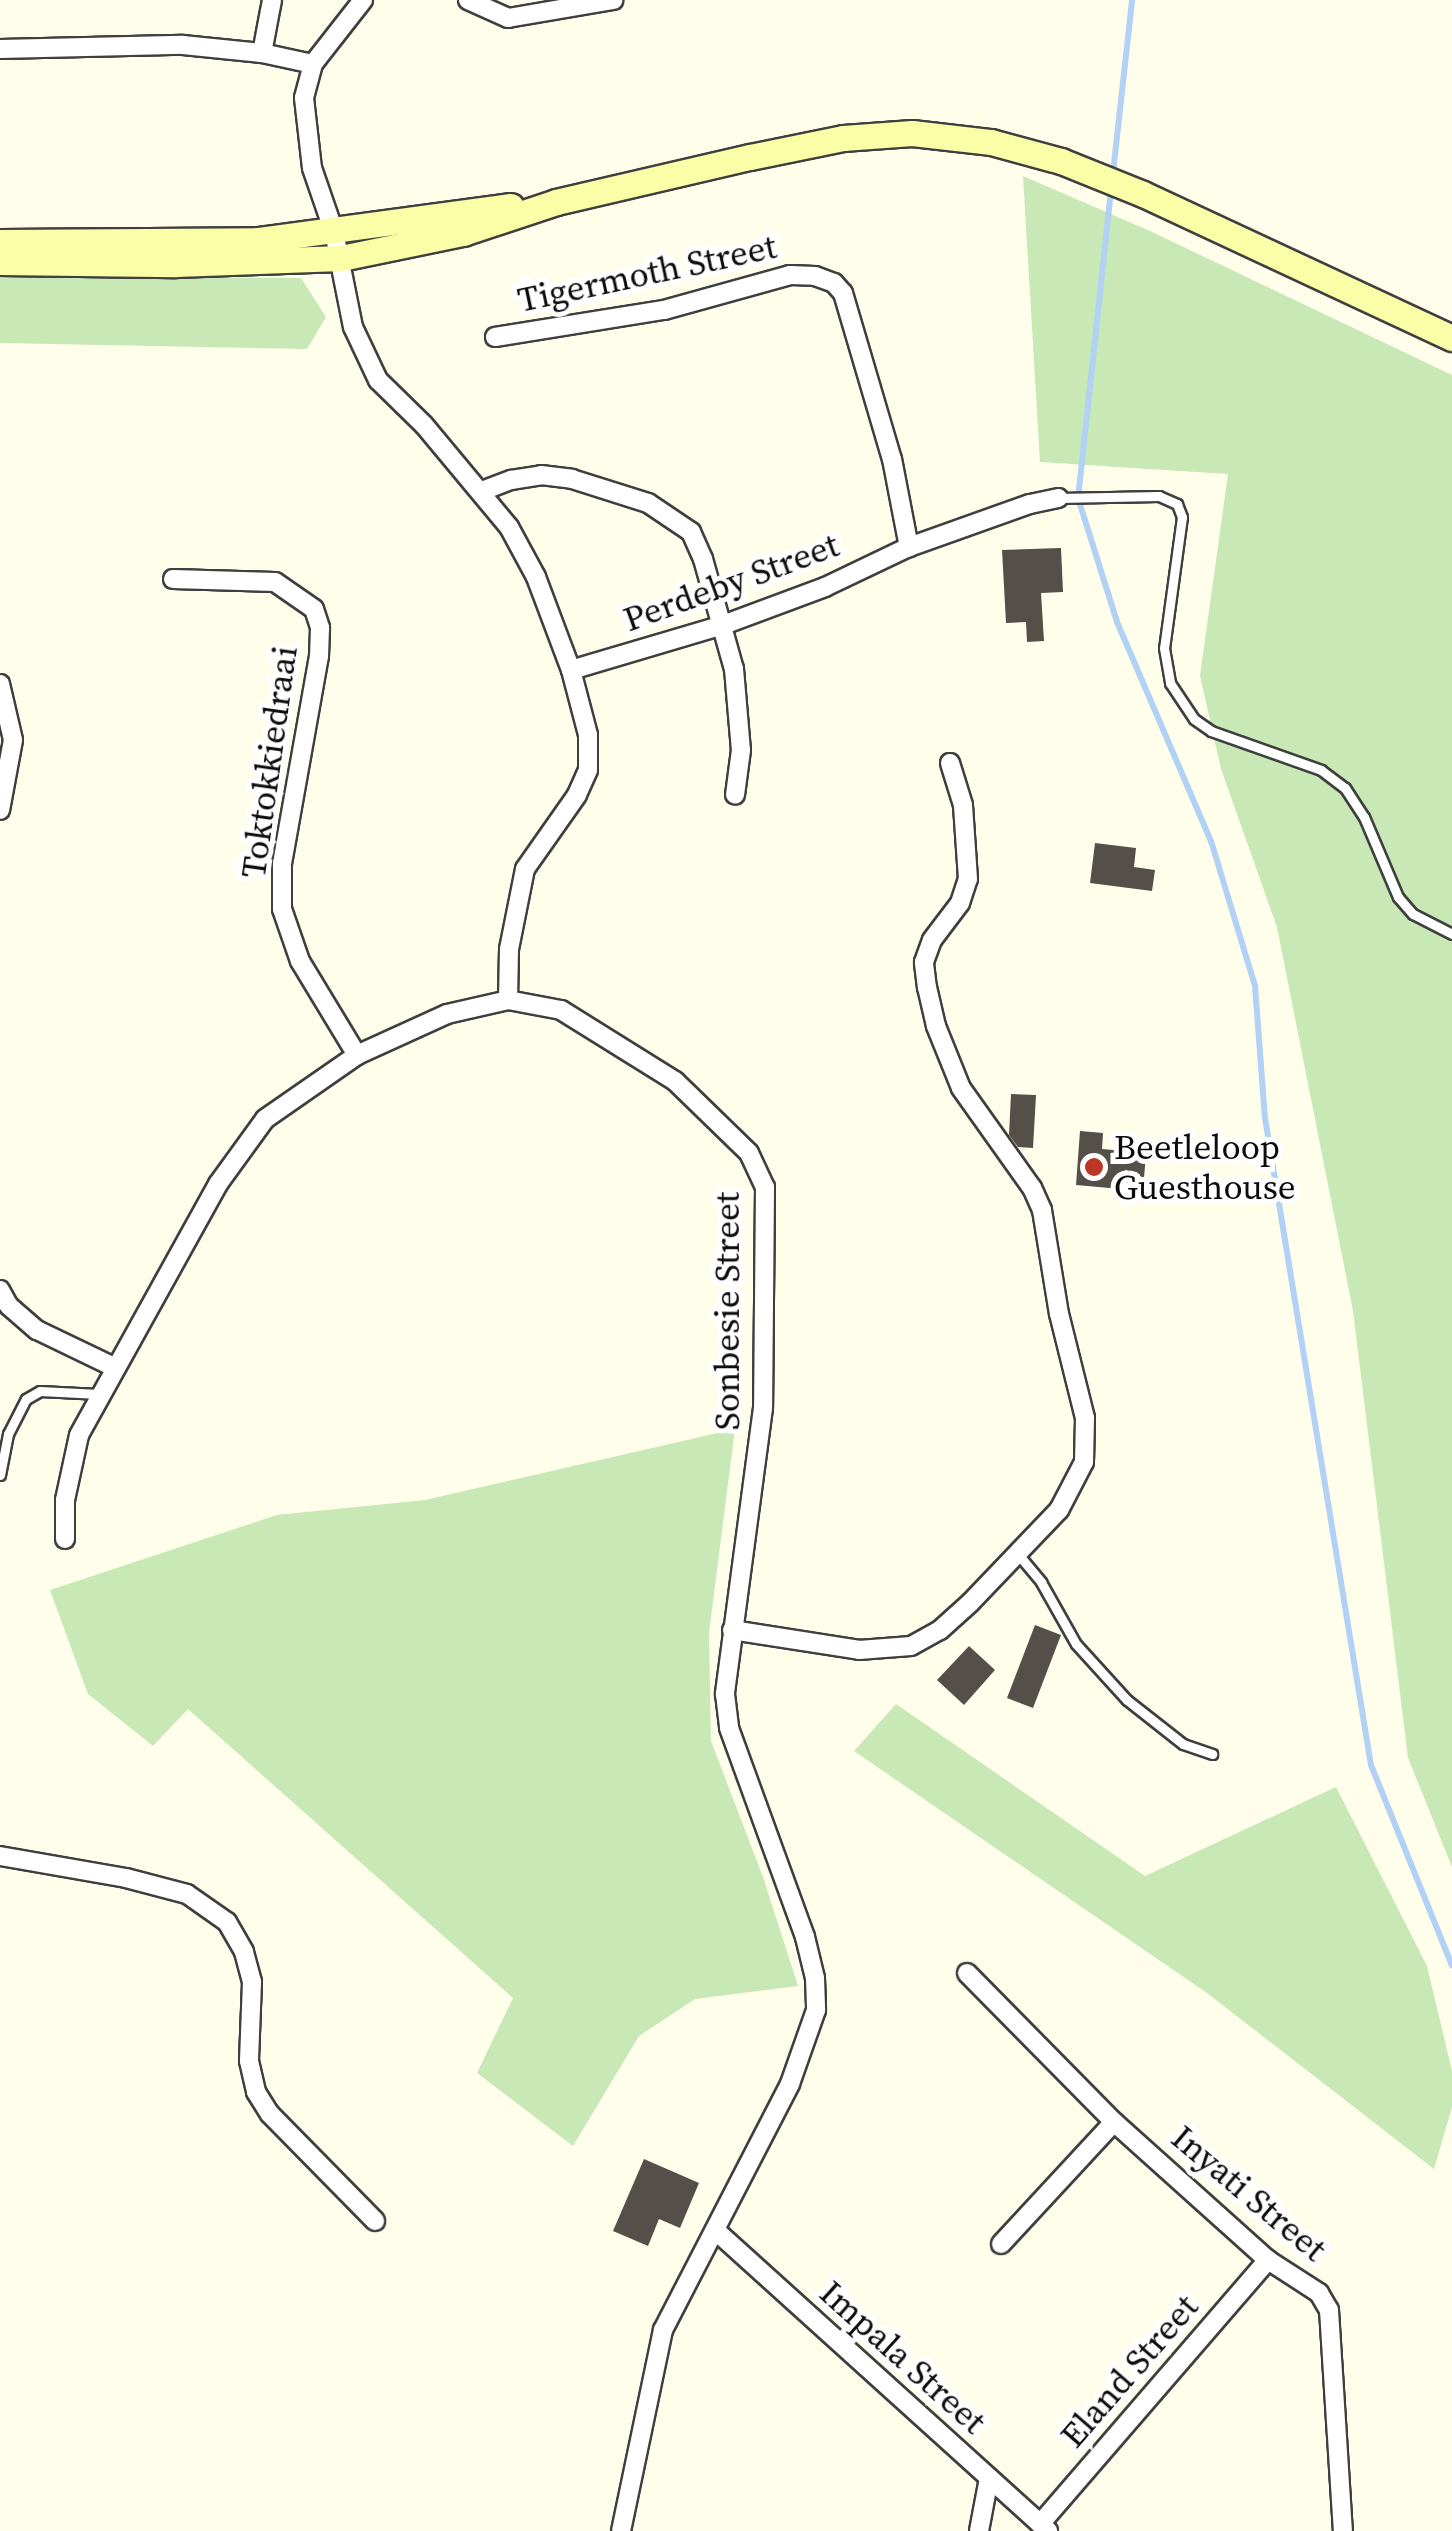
<!DOCTYPE html>
<style>
body{margin:0}
#map{position:relative;width:1452px;height:2531px;overflow:hidden;background:#fffeeb;font-family:"Source Serif 4",serif}
div>[style]{position:absolute}
[style*='--x']{left:calc(var(--x)*1px);top:calc(var(--y)*1px);width:calc(var(--w)*1px);rotate:calc(var(--a)*1deg)}
.green>*{inset:0;background:#c8e8b6}
.stream>*{height:6px;margin:-3px;padding:0 3px;transform-origin:3px;border-radius:3px;background:#b1d1f5}
.building>*{inset:0;background:#554f49}
.roads{filter:drop-shadow(2px 0 #3f3f3f) drop-shadow(-2px 0 #3f3f3f) drop-shadow(0 2px #3f3f3f) drop-shadow(0 -2px #3f3f3f)}
.service>*{height:9px;margin:-4.5px;padding:0 4.5px;transform-origin:4.5px;border-radius:4.5px;background:#fff}
.minor>*{height:18px;margin:-9px;padding:0 9px;transform-origin:9px;border-radius:9px;background:#fff}
.secondary>*{height:25px;margin:-12.5px;padding:0 12.5px;transform-origin:12.5px;border-radius:12.5px;background:#fafea7}
.dots>*{width:28px;height:28px;translate:-50% -50%;box-sizing:border-box;border:5px solid #fff;border-radius:50%}
span{translate:-50% -50%;white-space:nowrap;text-align:center;line-height:1.15;-webkit-text-stroke:10px #fff;paint-order:stroke}
.street-label{font-size:35px;color:#0c0c0c}
.poi-label{font-size:35px;color:#0c0c0c}
.left{translate:0 -50%;text-align:left}
</style>
<div id="map">
<div class="green">
<i style="clip-path:polygon(1023px 176px,1150px 231px,1452px 375px,1452px 1867px,1408px 1758px,1353px 1311px,1277px 927px,1221px 769px,1200px 676px,1228px 474px,1040px 462px)"></i>
<i style="clip-path:polygon(0 276px,301px 278px,326px 317px,307px 349px,0 343px)"></i>
<i style="clip-path:polygon(735px 1429px,709px 1633px,711px 1741px,763px 1877px,798px 1986px,695px 1999px,639px 2036px,573px 2146px,477px 2073px,513px 1998px,188px 1709px,153px 1746px,88px 1694px,50px 1590px,277px 1515px,425px 1500px)"></i>
<i style="clip-path:polygon(896px 1704px,1145px 1876px,1336px 1787px,1427px 1966px,1452px 2071px,1452px 2107px,1434px 2169px,1207px 1993px,854px 1751px)"></i>
</div>
<div class="stream">
<i style="--x:1113;--y:173;--w:174;--a:-83.7"></i>
<i style="--x:1111;--y:190;--w:310;--a:96.1"></i>
<i style="--x:1078;--y:498;--w:130;--a:72.5"></i>
<i style="--x:1117;--y:622;--w:238;--a:66.8"></i>
<i style="--x:1211;--y:841;--w:152;--a:73.1"></i>
<i style="--x:1255;--y:986;--w:132;--a:85.7"></i>
<i style="--x:1265;--y:1118;--w:656;--a:80.7"></i>
<i style="--x:1371;--y:1765;--w:216;--a:68"></i>
</div>
<div class="building">
<i style="clip-path:polygon(1061px 548px,1063px 592px,1041px 593px,1044px 641px,1027px 642px,1026px 622px,1006px 623px,1002px 550px)"></i>
<i style="clip-path:polygon(1095px 843px,1136px 848px,1134px 867px,1155px 870px,1152px 891px,1090px 883px)"></i>
<i style="clip-path:polygon(1011px 1094px,1036px 1095px,1033px 1148px,1018px 1147px,1009px 1135px)"></i>
<i style="clip-path:polygon(1080px 1131px,1103px 1133px,1102px 1149px,1146px 1153px,1143px 1191px,1076px 1185px)"></i>
<i style="clip-path:polygon(1035px 1625px,1061px 1635px,1033px 1708px,1007px 1698px)"></i>
<i style="clip-path:polygon(969px 1646px,995px 1670px,964px 1705px,937px 1680px)"></i>
<i style="clip-path:polygon(644px 2159px,699px 2183px,680px 2228px,659px 2219px,648px 2246px,613px 2231px)"></i>
</div>
<div class="roads">
<div class="service">
<i style="--x:1058;--y:498;--w:101;--a:-1.1"></i>
<i style="--x:1159;--y:496;--w:20;--a:24"></i>
<i style="--x:1177;--y:504;--w:14;--a:69"></i>
<i style="--x:1182;--y:517;--w:132;--a:97.8"></i>
<i style="--x:1164;--y:648;--w:36;--a:80"></i>
<i style="--x:1170;--y:683;--w:43;--a:56.3"></i>
<i style="--x:1194;--y:719;--w:21;--a:35"></i>
<i style="--x:1211;--y:731;--w:117;--a:19.5"></i>
<i style="--x:1321;--y:770;--w:30;--a:37"></i>
<i style="--x:1345;--y:788;--w:35;--a:57"></i>
<i style="--x:1364;--y:817;--w:87;--a:67"></i>
<i style="--x:1398;--y:897;--w:23;--a:49"></i>
<i style="--x:1413;--y:914;--w:44;--a:27.1"></i>
<i style="--x:0;--y:1475;--w:42;--a:-79"></i>
<i style="--x:8;--y:1434;--w:39;--a:-63"></i>
<i style="--x:26;--y:1399;--w:16;--a:-30"></i>
<i style="--x:40;--y:1391;--w:59;--a:2.9"></i>
<i style="--x:1017;--y:1553;--w:38;--a:50"></i>
<i style="--x:1041;--y:1582;--w:71;--a:60.6"></i>
<i style="--x:1076;--y:1644;--w:76;--a:47.7"></i>
<i style="--x:1127;--y:1700;--w:71;--a:38.2"></i>
<i style="--x:1183;--y:1744;--w:31;--a:19"></i>
</div>
<div class="minor">
<i style="--x:363;--y:0;--w:81;--a:128"></i>
<i style="--x:313;--y:64;--w:35;--a:105"></i>
<i style="--x:304;--y:98;--w:70;--a:83.5"></i>
<i style="--x:312;--y:168;--w:68;--a:71"></i>
<i style="--x:334;--y:232;--w:97;--a:78.7"></i>
<i style="--x:353;--y:327;--w:59;--a:64.7"></i>
<i style="--x:378;--y:380;--w:64;--a:44.4"></i>
<i style="--x:424;--y:425;--w:133;--a:50.2"></i>
<i style="--x:509;--y:527;--w:57;--a:61.6"></i>
<i style="--x:536;--y:577;--w:99;--a:69.4"></i>
<i style="--x:571;--y:670;--w:67;--a:75.3"></i>
<i style="--x:588;--y:735;--w:35;--a:90"></i>
<i style="--x:588;--y:770;--w:27;--a:114"></i>
<i style="--x:577;--y:795;--w:90;--a:125.1"></i>
<i style="--x:525;--y:869;--w:82;--a:101.3"></i>
<i style="--x:509;--y:949;--w:51;--a:91.1"></i>
<i style="--x:468;--y:0;--w:44;--a:24.2"></i>
<i style="--x:508;--y:18;--w:107;--a:-9.7"></i>
<i style="--x:0;--y:49;--w:183;--a:-1.3"></i>
<i style="--x:183;--y:45;--w:79;--a:5.8"></i>
<i style="--x:262;--y:53;--w:52;--a:12.2"></i>
<i style="--x:262;--y:53;--w:54;--a:-79.3"></i>
<i style="--x:495;--y:337;--w:171;--a:-9.1"></i>
<i style="--x:664;--y:310;--w:131;--a:-15.5"></i>
<i style="--x:790;--y:275;--w:25;--a:2"></i>
<i style="--x:815;--y:276;--w:20;--a:20"></i>
<i style="--x:834;--y:283;--w:13;--a:48"></i>
<i style="--x:843;--y:293;--w:173;--a:73.6"></i>
<i style="--x:892;--y:459;--w:90;--a:79.1"></i>
<i style="--x:482;--y:491;--w:31;--a:-21"></i>
<i style="--x:511;--y:480;--w:30;--a:-9"></i>
<i style="--x:541;--y:475;--w:31;--a:7"></i>
<i style="--x:572;--y:479;--w:80;--a:17.5"></i>
<i style="--x:648;--y:503;--w:52;--a:34"></i>
<i style="--x:691;--y:532;--w:30;--a:66"></i>
<i style="--x:703;--y:559;--w:114;--a:74.3"></i>
<i style="--x:734;--y:669;--w:81;--a:85.1"></i>
<i style="--x:741;--y:750;--w:45;--a:97.6"></i>
<i style="--x:173;--y:579;--w:102;--a:1.7"></i>
<i style="--x:275;--y:582;--w:47;--a:34.7"></i>
<i style="--x:314;--y:609;--w:20;--a:72"></i>
<i style="--x:320;--y:628;--w:28;--a:92"></i>
<i style="--x:319;--y:656;--w:211;--a:100.1"></i>
<i style="--x:282;--y:864;--w:45;--a:90"></i>
<i style="--x:282;--y:909;--w:55;--a:70.9"></i>
<i style="--x:300;--y:961;--w:110;--a:58.8"></i>
<i style="--x:571;--y:670;--w:159;--a:-16.5"></i>
<i style="--x:723;--y:625;--w:109;--a:-20.4"></i>
<i style="--x:825;--y:587;--w:93;--a:-25.5"></i>
<i style="--x:909;--y:547;--w:128;--a:-19.6"></i>
<i style="--x:1030;--y:504;--w:29;--a:-12"></i>
<i style="--x:0;--y:684;--w:57;--a:76.9"></i>
<i style="--x:13;--y:740;--w:71;--a:100.5"></i>
<i style="--x:0;--y:1290;--w:18;--a:61"></i>
<i style="--x:9;--y:1306;--w:37;--a:41"></i>
<i style="--x:37;--y:1330;--w:85;--a:25.7"></i>
<i style="--x:65;--y:1539;--w:39;--a:-90"></i>
<i style="--x:65;--y:1500;--w:66;--a:-77.8"></i>
<i style="--x:79;--y:1435;--w:287;--a:-61"></i>
<i style="--x:218;--y:1184;--w:80;--a:-54.1"></i>
<i style="--x:265;--y:1119;--w:112;--a:-34.8"></i>
<i style="--x:357;--y:1055;--w:99;--a:-24.5"></i>
<i style="--x:447;--y:1014;--w:63;--a:-12.9"></i>
<i style="--x:508;--y:1000;--w:54;--a:10.7"></i>
<i style="--x:561;--y:1010;--w:134;--a:31.9"></i>
<i style="--x:675;--y:1081;--w:103;--a:44.2"></i>
<i style="--x:749;--y:1153;--w:38;--a:65"></i>
<i style="--x:765;--y:1187;--w:221;--a:90.5"></i>
<i style="--x:763;--y:1408;--w:289;--a:97.6"></i>
<i style="--x:725;--y:1694;--w:34;--a:83"></i>
<i style="--x:729;--y:1728;--w:222;--a:70"></i>
<i style="--x:805;--y:1937;--w:42;--a:76.3"></i>
<i style="--x:815;--y:1978;--w:32;--a:88"></i>
<i style="--x:816;--y:2010;--w:78;--a:109.4"></i>
<i style="--x:790;--y:2084;--w:277;--a:117.3"></i>
<i style="--x:663;--y:2330;--w:205;--a:101.8"></i>
<i style="--x:732;--y:1630;--w:129;--a:8.9"></i>
<i style="--x:859;--y:1650;--w:52;--a:-4.4"></i>
<i style="--x:911;--y:1646;--w:33;--a:-29"></i>
<i style="--x:940;--y:1630;--w:40;--a:-42"></i>
<i style="--x:970;--y:1603;--w:129;--a:-46.3"></i>
<i style="--x:1059;--y:1510;--w:54;--a:-62.5"></i>
<i style="--x:1084;--y:1462;--w:44;--a:-88.7"></i>
<i style="--x:1085;--y:1418;--w:107;--a:-104"></i>
<i style="--x:1059;--y:1314;--w:105;--a:-99.3"></i>
<i style="--x:1042;--y:1210;--w:24;--a:-114"></i>
<i style="--x:1032;--y:1188;--w:123;--a:-125.4"></i>
<i style="--x:961;--y:1088;--w:67;--a:-112"></i>
<i style="--x:936;--y:1026;--w:39;--a:-103"></i>
<i style="--x:927;--y:988;--w:26;--a:-97"></i>
<i style="--x:924;--y:962;--w:23;--a:-70"></i>
<i style="--x:932;--y:940;--w:46;--a:-52.9"></i>
<i style="--x:960;--y:903;--w:25;--a:-72"></i>
<i style="--x:968;--y:879;--w:74;--a:-93.9"></i>
<i style="--x:963;--y:805;--w:44;--a:-107.2"></i>
<i style="--x:0;--y:1856;--w:128;--a:9.9"></i>
<i style="--x:126;--y:1878;--w:63;--a:14.7"></i>
<i style="--x:187;--y:1894;--w:49;--a:35"></i>
<i style="--x:227;--y:1922;--w:34;--a:60"></i>
<i style="--x:244;--y:1952;--w:31;--a:75"></i>
<i style="--x:252;--y:1982;--w:79;--a:92.2"></i>
<i style="--x:249;--y:2061;--w:32;--a:77"></i>
<i style="--x:256;--y:2092;--w:26;--a:58"></i>
<i style="--x:270;--y:2114;--w:150;--a:45.5"></i>
<i style="--x:967;--y:1973;--w:209;--a:45.4"></i>
<i style="--x:1114;--y:2122;--w:207;--a:41.9"></i>
<i style="--x:1268;--y:2260;--w:61;--a:32.9"></i>
<i style="--x:1319;--y:2293;--w:20;--a:60"></i>
<i style="--x:1329;--y:2310;--w:221;--a:86.4"></i>
<i style="--x:715;--y:2230;--w:449;--a:42.1"></i>
<i style="--x:1001;--y:2244;--w:166;--a:-47.2"></i>
<i style="--x:1040;--y:2524;--w:349;--a:-49.2"></i>
<i style="--x:979;--y:2531;--w:54;--a:-79.3"></i>
</div>
<div class="secondary">
<i style="--x:0;--y:242;--w:259;--a:-0.4"></i>
<i style="--x:259;--y:240;--w:254;--a:-7.7"></i>
<i style="--x:0;--y:262;--w:176;--a:0.7"></i>
<i style="--x:176;--y:264;--w:165;--a:-2.1"></i>
<i style="--x:341;--y:258;--w:125;--a:-11.6"></i>
<i style="--x:463;--y:233;--w:98;--a:-18.4"></i>
<i style="--x:556;--y:202;--w:199;--a:-13.1"></i>
<i style="--x:750;--y:157;--w:95;--a:-11.5"></i>
<i style="--x:843;--y:138;--w:69;--a:-4.1"></i>
<i style="--x:912;--y:133;--w:80;--a:6.5"></i>
<i style="--x:991;--y:142;--w:73;--a:15.2"></i>
<i style="--x:1061;--y:161;--w:88;--a:21.9"></i>
<i style="--x:1143;--y:194;--w:341;--a:25"></i>
</div>
</div>
<div class="dots">
<i style="left:1094px;top:1167px;background:#bb3626"></i>
</div>
<div class="street-label">
<span style="left:647px;top:273px;rotate:-12deg">Tigermoth Street</span>
<span style="left:731px;top:582px;rotate:-20deg">Perdeby Street</span>
<span style="left:269px;top:762px;rotate:-82deg">Toktokkiedraai</span>
<span style="left:727px;top:1311px;rotate:-90deg">Sonbesie Street</span>
<span style="left:1249px;top:2193px;rotate:40deg">Inyati Street</span>
<span style="left:903px;top:2357px;rotate:42deg">Impala Street</span>
<span style="left:1129px;top:2371px;rotate:-49deg">Eland Street</span>
</div>
<div class="poi-label">
<span class="left" style="left:1114px;top:1167px">Beetleloop<br>Guesthouse</span>
</div>
</div>
